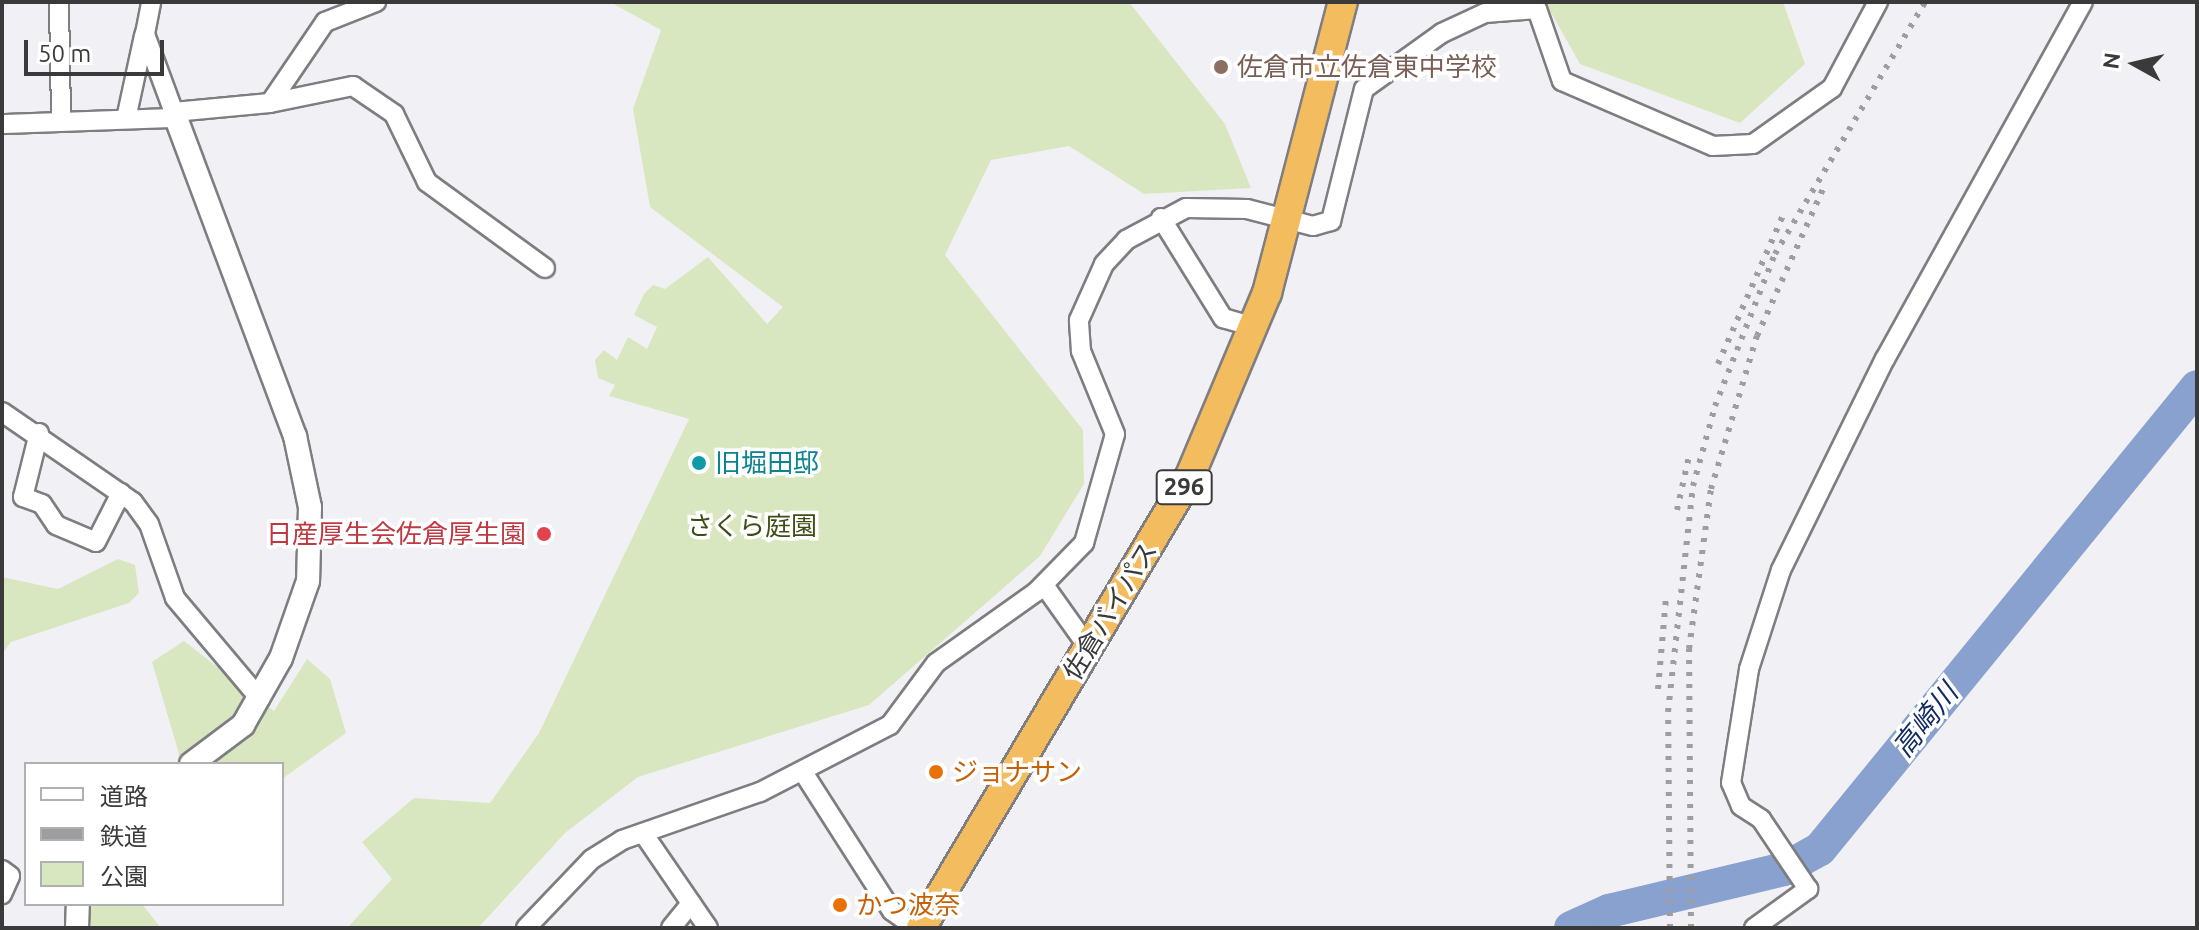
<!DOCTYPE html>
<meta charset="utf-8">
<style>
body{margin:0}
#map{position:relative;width:2199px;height:930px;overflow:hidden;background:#f1f1f5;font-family:Ubuntu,"Noto Sans JP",sans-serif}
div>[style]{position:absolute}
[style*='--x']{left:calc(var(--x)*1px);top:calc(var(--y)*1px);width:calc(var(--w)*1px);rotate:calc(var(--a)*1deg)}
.green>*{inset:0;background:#d9e7c0}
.river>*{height:34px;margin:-17px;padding:0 17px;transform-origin:17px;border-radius:17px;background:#89a1ce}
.roads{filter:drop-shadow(2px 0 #7e7d81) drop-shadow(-2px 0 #7e7d81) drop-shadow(0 2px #7e7d81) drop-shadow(0 -2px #7e7d81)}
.minor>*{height:18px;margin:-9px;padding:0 9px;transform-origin:9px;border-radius:9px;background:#fff}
.tertiary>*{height:22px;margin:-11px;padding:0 11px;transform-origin:11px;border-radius:11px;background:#fff}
.trunk>*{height:28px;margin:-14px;padding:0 14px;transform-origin:14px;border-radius:14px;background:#f3bc5e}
.rail>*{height:6px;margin-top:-3px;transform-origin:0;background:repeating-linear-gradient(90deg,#9e9ea0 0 4px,transparent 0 12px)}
.dots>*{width:22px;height:22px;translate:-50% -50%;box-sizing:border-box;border:4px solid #fff;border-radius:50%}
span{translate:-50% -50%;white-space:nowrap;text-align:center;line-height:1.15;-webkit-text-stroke:7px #fff;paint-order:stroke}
.shield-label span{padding:2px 6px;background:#fff;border:2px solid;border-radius:6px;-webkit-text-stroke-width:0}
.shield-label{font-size:24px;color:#3a3a3b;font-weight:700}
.education-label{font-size:26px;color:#785e54}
.left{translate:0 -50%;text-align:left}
.culture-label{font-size:26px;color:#0d838f}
.park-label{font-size:26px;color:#3e4d16}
.health-label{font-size:26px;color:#be3a42}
.right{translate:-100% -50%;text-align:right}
.street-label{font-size:26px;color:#3a3a3b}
.food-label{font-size:26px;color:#c56008}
.water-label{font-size:28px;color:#122c62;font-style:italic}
.frame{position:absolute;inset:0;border:4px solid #3a3a3b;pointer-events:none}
.legend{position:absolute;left:24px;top:762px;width:260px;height:144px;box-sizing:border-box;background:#fff;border:2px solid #b0b0b1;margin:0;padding:10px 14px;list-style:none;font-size:24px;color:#3a3a3b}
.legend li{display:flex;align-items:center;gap:16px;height:40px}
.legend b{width:40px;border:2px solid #b0b0b1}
.north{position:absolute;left:2095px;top:24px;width:80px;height:80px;-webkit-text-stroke:6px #fff;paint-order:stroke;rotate:278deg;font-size:22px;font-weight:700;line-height:32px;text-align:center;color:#3a3a3b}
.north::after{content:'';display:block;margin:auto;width:28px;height:36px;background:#3a3a3b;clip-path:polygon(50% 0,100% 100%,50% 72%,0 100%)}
.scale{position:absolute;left:24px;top:40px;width:140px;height:36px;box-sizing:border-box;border:4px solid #3a3a3b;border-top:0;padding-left:10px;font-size:24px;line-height:28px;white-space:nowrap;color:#3a3a3b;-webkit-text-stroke:6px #fff;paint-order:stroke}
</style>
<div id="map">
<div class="green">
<i style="clip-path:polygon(610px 2px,1129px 2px,1225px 124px,1251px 188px,1144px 194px,1069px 146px,991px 160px,945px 255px,1083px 430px,1084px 484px,1040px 556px,869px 705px,638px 777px,565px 833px,478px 928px,347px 928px,392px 879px,362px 842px,414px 798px,490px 803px,539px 733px,689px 419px,609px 396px,615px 385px,598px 378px,595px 360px,604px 350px,617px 360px,628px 337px,647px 349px,657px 327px,634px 315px,644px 294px,653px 285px,665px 289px,708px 257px,767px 324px,783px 307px,650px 207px,633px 109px,661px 30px)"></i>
<i style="clip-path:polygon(1545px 2px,1783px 2px,1805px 64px,1740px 123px,1580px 64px)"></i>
<i style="clip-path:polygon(118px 559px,135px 565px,139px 593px,129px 603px,11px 642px,2px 654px,2px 577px,58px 589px)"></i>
<i style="clip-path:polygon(184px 641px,274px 711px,307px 659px,330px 679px,346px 733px,282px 779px,282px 764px,182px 764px,152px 662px)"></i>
<i style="clip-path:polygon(90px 904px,142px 904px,161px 928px,79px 928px)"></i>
</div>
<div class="river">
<i style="--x:1571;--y:928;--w:42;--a:-24.1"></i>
<i style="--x:1609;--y:911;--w:180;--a:-13.5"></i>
<i style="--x:1784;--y:869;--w:41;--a:-29.1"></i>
<i style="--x:1820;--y:849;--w:596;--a:-50.78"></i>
</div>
<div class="roads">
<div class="minor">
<i style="--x:59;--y:2;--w:119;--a:89"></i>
<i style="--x:270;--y:103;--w:85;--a:-11.6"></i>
<i style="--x:353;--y:86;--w:50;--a:34.3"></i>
<i style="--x:394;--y:114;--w:76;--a:64.1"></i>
<i style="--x:427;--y:182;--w:146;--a:36.1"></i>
<i style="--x:174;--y:112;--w:96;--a:-5.4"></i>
<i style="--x:270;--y:103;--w:98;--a:-55.8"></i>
<i style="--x:325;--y:22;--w:55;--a:-21.4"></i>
<i style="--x:126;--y:119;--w:85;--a:-77.8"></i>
<i style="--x:2;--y:124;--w:174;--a:-2"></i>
<i style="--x:176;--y:118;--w:90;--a:-110.3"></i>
<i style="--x:145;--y:34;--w:33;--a:-79"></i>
<i style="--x:1161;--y:218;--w:118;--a:58.2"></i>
<i style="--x:1223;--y:318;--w:33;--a:16"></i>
<i style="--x:2;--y:412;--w:159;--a:34.5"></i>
<i style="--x:133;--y:502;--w:27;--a:54"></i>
<i style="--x:149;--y:524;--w:78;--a:70.6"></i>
<i style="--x:175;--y:598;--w:132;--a:49.9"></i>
<i style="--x:39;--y:433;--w:66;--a:104"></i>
<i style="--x:23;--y:497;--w:20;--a:20"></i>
<i style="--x:42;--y:504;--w:25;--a:56"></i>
<i style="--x:56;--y:525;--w:43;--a:23"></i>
<i style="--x:96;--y:542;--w:55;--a:-63"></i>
<i style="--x:1044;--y:585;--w:76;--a:54.6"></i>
<i style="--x:803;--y:772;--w:165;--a:57.4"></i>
<i style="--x:892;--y:911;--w:29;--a:35"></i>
<i style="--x:643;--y:833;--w:115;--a:55.6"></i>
<i style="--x:2;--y:870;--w:10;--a:37"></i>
<i style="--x:10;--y:876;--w:20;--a:114"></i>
<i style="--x:526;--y:928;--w:95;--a:-46.3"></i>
<i style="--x:592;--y:859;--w:36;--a:-32"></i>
<i style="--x:622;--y:840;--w:146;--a:-19.2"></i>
<i style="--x:760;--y:792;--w:146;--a:-27.3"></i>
<i style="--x:890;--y:725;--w:77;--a:-53.4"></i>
<i style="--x:936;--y:663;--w:123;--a:-35.4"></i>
<i style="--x:1036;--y:592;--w:69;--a:-45.6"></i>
<i style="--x:1084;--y:543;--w:113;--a:-74.1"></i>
<i style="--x:1115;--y:434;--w:90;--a:-112.3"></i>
<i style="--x:1081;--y:351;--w:31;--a:-94"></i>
<i style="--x:1079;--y:320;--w:61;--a:-65.9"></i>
<i style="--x:1104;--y:264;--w:33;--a:-47"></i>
<i style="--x:1126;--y:240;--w:68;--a:-28.1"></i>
<i style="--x:1186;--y:208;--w:61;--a:0.9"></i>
<i style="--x:1247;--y:209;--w:68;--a:14.4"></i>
<i style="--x:1313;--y:226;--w:19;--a:-16"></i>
<i style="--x:1331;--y:221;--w:136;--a:-76"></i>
<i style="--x:1364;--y:89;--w:96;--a:-35.7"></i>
<i style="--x:1442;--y:33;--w:47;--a:-24.9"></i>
<i style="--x:1485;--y:13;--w:52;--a:-4.4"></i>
<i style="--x:1537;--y:9;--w:76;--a:70.9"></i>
<i style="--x:1562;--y:81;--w:164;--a:23.3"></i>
<i style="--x:1713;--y:146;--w:40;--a:-2.9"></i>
<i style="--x:1753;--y:144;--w:97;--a:-35.3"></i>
<i style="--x:1832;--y:88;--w:98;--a:-61.9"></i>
<i style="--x:671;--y:928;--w:32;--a:-51"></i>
<i style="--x:1754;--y:928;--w:67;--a:-35.8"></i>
<i style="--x:1808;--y:889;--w:84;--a:-123.9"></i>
<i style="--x:1761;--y:819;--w:24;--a:-147"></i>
<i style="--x:1741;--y:806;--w:25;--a:-113"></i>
<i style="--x:1731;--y:783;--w:115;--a:-81"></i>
<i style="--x:1749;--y:669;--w:104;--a:-72.1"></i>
<i style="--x:1781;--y:570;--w:235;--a:-63.8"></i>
<i style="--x:1885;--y:359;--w:408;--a:-61"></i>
</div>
<div class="tertiary">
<i style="--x:176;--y:118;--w:340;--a:69.5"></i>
<i style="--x:295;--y:436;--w:73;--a:78.1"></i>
<i style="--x:310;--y:507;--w:74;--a:91.5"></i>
<i style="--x:308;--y:581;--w:82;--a:109.3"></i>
<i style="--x:281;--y:658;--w:77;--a:119.6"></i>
<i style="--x:243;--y:725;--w:65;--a:143.1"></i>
<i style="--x:77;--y:928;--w:24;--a:-88"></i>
</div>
<div class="trunk">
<i style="--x:921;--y:928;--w:526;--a:-59.24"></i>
<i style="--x:1190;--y:476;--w:199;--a:-67.2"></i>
<i style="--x:1267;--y:293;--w:301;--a:-75.4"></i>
</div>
</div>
<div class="rail">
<i style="--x:1718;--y:364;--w:167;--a:-66.4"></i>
<i style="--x:1677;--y:510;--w:59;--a:-77.4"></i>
<i style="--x:1658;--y:689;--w:91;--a:-85"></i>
<i style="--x:1670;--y:928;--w:216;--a:-90.5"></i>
<i style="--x:1668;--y:712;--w:227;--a:-83.7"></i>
<i style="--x:1693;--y:486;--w:83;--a:-74.6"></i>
<i style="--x:1715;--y:406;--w:163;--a:-68.5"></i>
<i style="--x:1775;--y:254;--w:293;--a:-59.2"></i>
<i style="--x:1691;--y:928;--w:279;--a:-90.4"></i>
<i style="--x:1689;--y:649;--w:162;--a:-82.2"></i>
<i style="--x:1711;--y:489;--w:160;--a:-73.3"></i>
<i style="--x:1757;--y:336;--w:166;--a:-65.8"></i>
</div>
<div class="dots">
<i style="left:1221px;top:67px;background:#8d6e63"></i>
<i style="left:699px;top:463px;background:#0f9aa8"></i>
<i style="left:544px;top:534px;background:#e0444e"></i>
<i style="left:936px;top:772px;background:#e8710a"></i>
<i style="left:840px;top:905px;background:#e8710a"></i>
</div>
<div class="shield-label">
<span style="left:1184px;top:487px">296</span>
</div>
<div class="education-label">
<span class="left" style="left:1237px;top:67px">佐倉市立佐倉東中学校</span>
</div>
<div class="culture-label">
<span class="left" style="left:715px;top:463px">旧堀田邸</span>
</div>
<div class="park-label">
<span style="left:752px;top:526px">さくら庭園</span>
</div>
<div class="health-label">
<span class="right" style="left:526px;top:534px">日産厚生会佐倉厚生園</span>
</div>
<div class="street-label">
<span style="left:1110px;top:611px;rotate:-59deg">佐倉バイパス</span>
</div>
<div class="food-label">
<span class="left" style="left:952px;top:772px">ジョナサン</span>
<span class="left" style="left:856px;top:905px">かつ波奈</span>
</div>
<div class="water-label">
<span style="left:1925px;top:720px;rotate:-51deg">高崎川</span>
</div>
<div class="frame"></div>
<ul class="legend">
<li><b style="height:10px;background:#fff"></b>道路</li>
<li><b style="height:10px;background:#9e9ea0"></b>鉄道</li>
<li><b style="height:22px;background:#d9e7c0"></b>公園</li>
</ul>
<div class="north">N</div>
<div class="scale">50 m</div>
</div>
